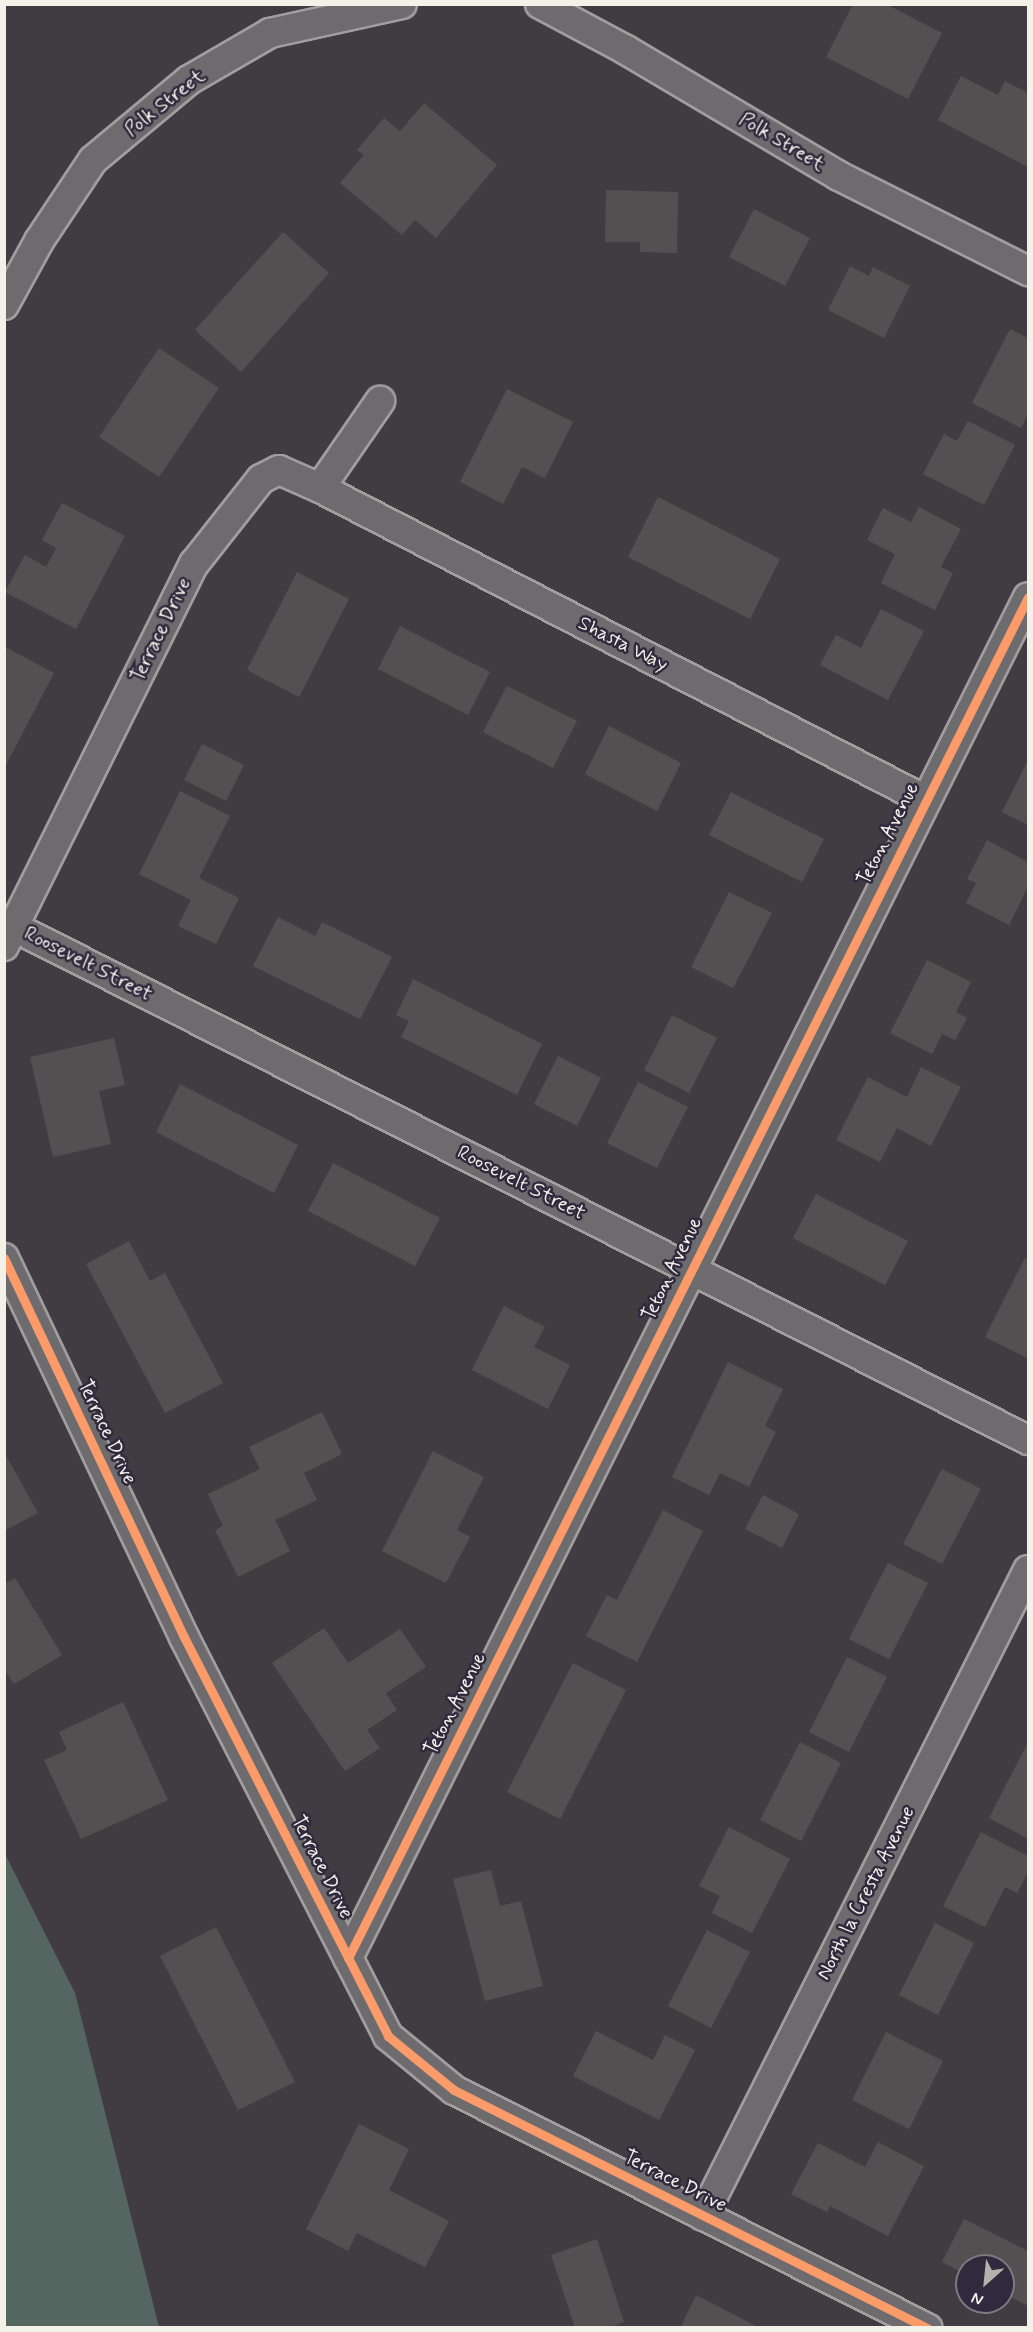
<!DOCTYPE html>
<style>
body{margin:0}
#map{position:relative;width:1033px;height:2332px;overflow:hidden;background:#403c42;font-family:Mynerve,sans-serif}
div>[style]{position:absolute}
[style*='--x']{left:calc(var(--x)*1px);top:calc(var(--y)*1px);width:calc(var(--w)*1px);rotate:calc(var(--a)*1deg)}
.green>*{inset:0;background:#556660}
.building>*{inset:0;background:#545052}
.roads{filter:drop-shadow(2px 0 #a19ea0) drop-shadow(-2px 0 #a19ea0) drop-shadow(0 2px #a19ea0) drop-shadow(0 -2px #a19ea0)}
.street>*{height:28px;margin:-14px;padding:0 14px;transform-origin:14px;border-radius:14px;background:#6e6b6e}
.cycleway>*{height:9px;margin:-4.5px;padding:0 4.5px;transform-origin:4.5px;border-radius:4.5px;background:#fa9b69}
span{translate:-50% -50%;white-space:nowrap;text-align:center;line-height:1.15;-webkit-text-stroke:5px #2f2a3d;paint-order:stroke}
.street-label{font-size:20px;color:#f4f1e8}
.frame{position:absolute;inset:0;border:6px solid #f4f1e8;pointer-events:none}
.north{position:absolute;left:955px;top:2254px;width:60px;height:60px;box-sizing:border-box;background:#2f2a3d;border:2px solid #7e7a81;border-radius:50%;rotate:207deg;font-size:16px;font-weight:700;line-height:24px;text-align:center;color:#f4f1e8}
.north::after{content:'';display:block;margin:auto;width:21px;height:27px;background:#b5b2ae;clip-path:polygon(50% 0,100% 100%,50% 72%,0 100%)}
</style>
<div id="map">
<div class="green">
<i style="clip-path:polygon(5px 1854px,75px 1993px,159px 2327px,5px 2327px)"></i>
</div>
<div class="building">
<i style="clip-path:polygon(853px 4px,886px 4px,942px 33px,908px 99px,826px 57px)"></i>
<i style="clip-path:polygon(961px 76px,998px 95px,1005px 81px,1028px 93px,1028px 167px,938px 120px)"></i>
<i style="clip-path:polygon(424px 103px,497px 165px,436px 238px,415px 220px,402px 235px,340px 183px,364px 155px,357px 150px,384px 118px,400px 131px)"></i>
<i style="clip-path:polygon(606px 190px,678px 192px,677px 253px,640px 252px,640px 242px,605px 242px)"></i>
<i style="clip-path:polygon(754px 209px,810px 238px,785px 286px,729px 257px)"></i>
<i style="clip-path:polygon(283px 232px,329px 273px,241px 372px,195px 330px)"></i>
<i style="clip-path:polygon(850px 266px,869px 276px,873px 267px,910px 286px,884px 338px,828px 310px)"></i>
<i style="clip-path:polygon(1010px 329px,1028px 338px,1028px 414px,1021px 428px,972px 403px)"></i>
<i style="clip-path:polygon(159px 348px,219px 388px,159px 477px,99px 437px)"></i>
<i style="clip-path:polygon(507px 389px,573px 422px,545px 478px,522px 467px,503px 504px,460px 482px)"></i>
<i style="clip-path:polygon(968px 421px,1015px 445px,984px 505px,923px 474px,944px 434px,957px 441px)"></i>
<i style="clip-path:polygon(658px 497px,780px 559px,750px 619px,628px 557px)"></i>
<i style="clip-path:polygon(62px 503px,125px 536px,76px 629px,5px 592px,25px 555px,46px 567px,56px 548px,42px 540px)"></i>
<i style="clip-path:polygon(919px 507px,961px 529px,941px 567px,953px 573px,935px 610px,881px 583px,895px 554px,867px 540px,883px 508px,911px 522px)"></i>
<i style="clip-path:polygon(297px 572px,349px 599px,299px 697px,247px 670px)"></i>
<i style="clip-path:polygon(881px 609px,924px 631px,888px 700px,820px 665px,836px 635px,861px 648px)"></i>
<i style="clip-path:polygon(400px 626px,490px 672px,468px 715px,378px 669px)"></i>
<i style="clip-path:polygon(7px 648px,54px 673px,4px 769px,4px 653px)"></i>
<i style="clip-path:polygon(507px 686px,577px 721px,553px 768px,483px 732px)"></i>
<i style="clip-path:polygon(609px 726px,681px 763px,657px 811px,585px 774px)"></i>
<i style="clip-path:polygon(202px 744px,244px 765px,226px 801px,184px 780px)"></i>
<i style="clip-path:polygon(1028px 760px,1028px 825px,1002px 812px)"></i>
<i style="clip-path:polygon(180px 791px,230px 816px,199px 878px,239px 898px,216px 944px,178px 926px,191px 900px,139px 874px)"></i>
<i style="clip-path:polygon(731px 792px,824px 839px,802px 882px,709px 835px)"></i>
<i style="clip-path:polygon(987px 840px,1028px 862px,1028px 887px,1009px 925px,966px 903px,976px 883px,967px 879px)"></i>
<i style="clip-path:polygon(729px 892px,772px 913px,733px 988px,691px 967px)"></i>
<i style="clip-path:polygon(278px 917px,315px 936px,322px 922px,392px 957px,360px 1019px,253px 966px)"></i>
<i style="clip-path:polygon(927px 960px,971px 982px,956px 1012px,967px 1018px,955px 1040px,942px 1034px,932px 1054px,890px 1033px)"></i>
<i style="clip-path:polygon(413px 979px,542px 1044px,517px 1095px,401px 1037px,409px 1021px,396px 1015px)"></i>
<i style="clip-path:polygon(672px 1015px,717px 1038px,689px 1093px,644px 1070px)"></i>
<i style="clip-path:polygon(114px 1038px,125px 1085px,99px 1091px,111px 1144px,53px 1157px,30px 1057px)"></i>
<i style="clip-path:polygon(558px 1056px,601px 1078px,577px 1126px,534px 1104px)"></i>
<i style="clip-path:polygon(921px 1067px,961px 1087px,931px 1146px,897px 1128px,880px 1162px,836px 1140px,868px 1077px,907px 1097px)"></i>
<i style="clip-path:polygon(638px 1082px,688px 1107px,657px 1168px,607px 1143px)"></i>
<i style="clip-path:polygon(180px 1084px,298px 1145px,274px 1193px,156px 1132px)"></i>
<i style="clip-path:polygon(333px 1163px,440px 1218px,415px 1266px,308px 1211px)"></i>
<i style="clip-path:polygon(816px 1194px,908px 1241px,885px 1285px,793px 1238px)"></i>
<i style="clip-path:polygon(129px 1241px,150px 1281px,165px 1273px,223px 1383px,165px 1413px,86px 1264px)"></i>
<i style="clip-path:polygon(1025px 1258px,1028px 1260px,1027px 1358px,985px 1337px)"></i>
<i style="clip-path:polygon(504px 1306px,545px 1327px,534px 1347px,570px 1365px,548px 1409px,472px 1370px)"></i>
<i style="clip-path:polygon(728px 1362px,783px 1389px,765px 1426px,776px 1432px,749px 1487px,720px 1473px,709px 1495px,672px 1477px)"></i>
<i style="clip-path:polygon(322px 1412px,342px 1454px,304px 1473px,317px 1500px,275px 1520px,290px 1551px,238px 1577px,215px 1530px,223px 1526px,208px 1494px,260px 1469px,249px 1447px)"></i>
<i style="clip-path:polygon(433px 1451px,484px 1477px,457px 1530px,470px 1537px,446px 1583px,382px 1551px)"></i>
<i style="clip-path:polygon(4px 1452px,38px 1513px,4px 1531px)"></i>
<i style="clip-path:polygon(942px 1469px,981px 1489px,942px 1564px,903px 1544px)"></i>
<i style="clip-path:polygon(763px 1495px,799px 1514px,782px 1548px,745px 1529px)"></i>
<i style="clip-path:polygon(663px 1510px,703px 1531px,637px 1662px,586px 1636px,607px 1595px,617px 1600px)"></i>
<i style="clip-path:polygon(888px 1563px,928px 1583px,889px 1659px,849px 1639px)"></i>
<i style="clip-path:polygon(15px 1578px,62px 1655px,14px 1684px,4px 1669px,4px 1584px)"></i>
<i style="clip-path:polygon(324px 1628px,348px 1663px,400px 1629px,426px 1667px,386px 1693px,397px 1710px,367px 1730px,380px 1748px,345px 1771px,272px 1663px)"></i>
<i style="clip-path:polygon(847px 1657px,887px 1677px,849px 1752px,809px 1732px)"></i>
<i style="clip-path:polygon(573px 1663px,626px 1690px,560px 1819px,507px 1792px)"></i>
<i style="clip-path:polygon(123px 1702px,168px 1800px,81px 1839px,44px 1760px,67px 1750px,59px 1732px)"></i>
<i style="clip-path:polygon(800px 1742px,841px 1763px,801px 1841px,760px 1820px)"></i>
<i style="clip-path:polygon(1027px 1744px,1028px 1744px,1028px 1839px,989px 1818px)"></i>
<i style="clip-path:polygon(729px 1827px,790px 1859px,752px 1933px,712px 1913px,720px 1896px,699px 1886px)"></i>
<i style="clip-path:polygon(981px 1832px,1028px 1856px,1028px 1872px,1017px 1893px,1005px 1887px,985px 1927px,943px 1906px)"></i>
<i style="clip-path:polygon(491px 1870px,500px 1906px,521px 1901px,543px 1986px,485px 2001px,453px 1879px)"></i>
<i style="clip-path:polygon(935px 1923px,974px 1943px,938px 2015px,899px 1995px)"></i>
<i style="clip-path:polygon(216px 1927px,295px 2082px,238px 2110px,160px 1956px)"></i>
<i style="clip-path:polygon(707px 1930px,750px 1952px,711px 2028px,668px 2006px)"></i>
<i style="clip-path:polygon(596px 2031px,653px 2060px,665px 2035px,695px 2050px,659px 2120px,573px 2076px)"></i>
<i style="clip-path:polygon(886px 2032px,943px 2061px,909px 2129px,852px 2100px)"></i>
<i style="clip-path:polygon(359px 2124px,409px 2149px,389px 2190px,449px 2221px,425px 2267px,357px 2233px,348px 2251px,306px 2229px)"></i>
<i style="clip-path:polygon(878px 2142px,924px 2166px,888px 2236px,830px 2206px,827px 2212px,791px 2194px,818px 2143px,865px 2167px)"></i>
<i style="clip-path:polygon(964px 2219px,1028px 2251px,1028px 2306px,1003px 2293px,1003px 2266px,967px 2266px,967px 2275px,942px 2262px)"></i>
<i style="clip-path:polygon(597px 2239px,624px 2322px,607px 2328px,575px 2328px,551px 2255px)"></i>
<i style="clip-path:polygon(696px 2295px,760px 2328px,680px 2328px)"></i>
</div>
<div class="roads">
<div class="street">
<i style="--x:540;--y:4;--w:98;--a:28.1"></i>
<i style="--x:626;--y:50;--w:247;--a:30.6"></i>
<i style="--x:839;--y:176;--w:212;--a:26.7"></i>
<i style="--x:4;--y:305;--w:73;--a:-61.3"></i>
<i style="--x:39;--y:241;--w:97;--a:-56.3"></i>
<i style="--x:93;--y:160;--w:125;--a:-39.8"></i>
<i style="--x:189;--y:80;--w:94;--a:-30.1"></i>
<i style="--x:270;--y:33;--w:135;--a:-12.4"></i>
<i style="--x:320;--y:488;--w:681;--a:27.28"></i>
<i style="--x:14;--y:927;--w:1136;--a:26.84"></i>
<i style="--x:4;--y:946;--w:427;--a:-63.6"></i>
<i style="--x:194;--y:564;--w:108;--a:-51.8"></i>
<i style="--x:261;--y:479;--w:20;--a:-27"></i>
<i style="--x:279;--y:470;--w:45;--a:23.7"></i>
<i style="--x:320;--y:488;--w:106;--a:-55.4"></i>
<i style="--x:4;--y:1258;--w:420;--a:64.6"></i>
<i style="--x:184;--y:1637;--w:448;--a:62.9"></i>
<i style="--x:388;--y:2036;--w:85;--a:39.3"></i>
<i style="--x:454;--y:2090;--w:530;--a:26.71"></i>
<i style="--x:348;--y:1958;--w:1521;--a:-63.45"></i>
<i style="--x:703;--y:2216;--w:723;--a:-63.29"></i>
</div>
</div>
<div class="cycleway">
<i style="--x:4;--y:1258;--w:420;--a:64.6"></i>
<i style="--x:184;--y:1637;--w:448;--a:62.9"></i>
<i style="--x:388;--y:2036;--w:85;--a:39.3"></i>
<i style="--x:454;--y:2090;--w:530;--a:26.71"></i>
<i style="--x:348;--y:1958;--w:1521;--a:-63.45"></i>
</div>
<div class="street-label">
<span style="left:165px;top:103px;rotate:-38deg">Polk Street</span>
<span style="left:782px;top:142px;rotate:31deg">Polk Street</span>
<span style="left:161px;top:630px;rotate:-64deg">Terrace Drive</span>
<span style="left:623px;top:644px;rotate:27deg">Shasta Way</span>
<span style="left:888px;top:834px;rotate:-63deg">Teton Avenue</span>
<span style="left:88px;top:964px;rotate:27deg">Roosevelt Street</span>
<span style="left:521px;top:1183px;rotate:27deg">Roosevelt Street</span>
<span style="left:672px;top:1269px;rotate:-64deg">Teton Avenue</span>
<span style="left:107px;top:1432px;rotate:65deg">Terrace Drive</span>
<span style="left:455px;top:1704px;rotate:-63deg">Teton Avenue</span>
<span style="left:322px;top:1867px;rotate:63deg">Terrace Drive</span>
<span style="left:866px;top:1893px;rotate:-63deg">North la Cresta Avenue</span>
<span style="left:675px;top:2181px;rotate:27deg">Terrace Drive</span>
</div>
<div class="frame"></div>
<div class="north">N</div>
</div>
